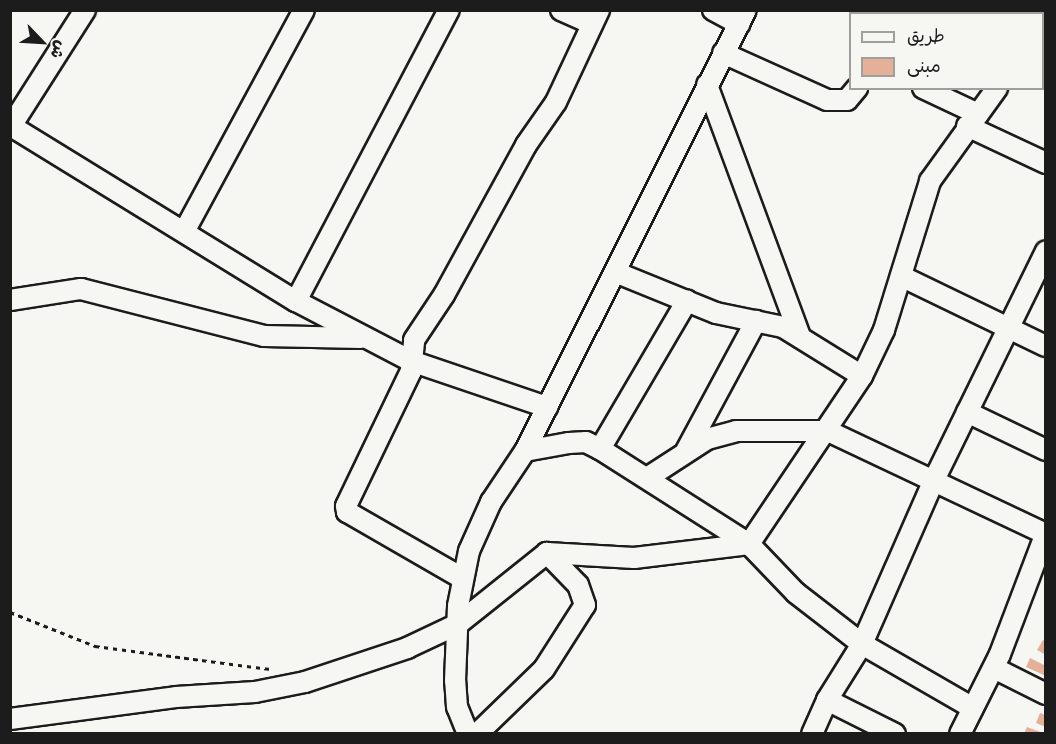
<!DOCTYPE html>
<meta charset="utf-8">
<style>
body{margin:0}
#map{position:relative;width:1056px;height:744px;overflow:hidden;background:#f6f6f2;font-family:Caveat,"Playpen Sans Arabic",sans-serif}
div>[style]{position:absolute}
[style*='--x']{left:calc(var(--x)*1px);top:calc(var(--y)*1px);width:calc(var(--w)*1px);rotate:calc(var(--a)*1deg)}
.building>*{inset:0;background:#e4b097}
.path>*{height:3px;margin-top:-1.5px;transform-origin:0;background:repeating-linear-gradient(90deg,#1c1c1c 0 4.5px,transparent 0 9px)}
.roads{filter:drop-shadow(2px 0 #1c1c1c) drop-shadow(-2px 0 #1c1c1c) drop-shadow(0 2px #1c1c1c) drop-shadow(0 -2px #1c1c1c)}
.minor>*{height:20px;margin:-10px;padding:0 10px;transform-origin:10px;border-radius:10px;background:#f6f6f2}
span{translate:-50% -50%;white-space:nowrap;text-align:center;line-height:1.15;-webkit-text-stroke:4.5px #f6f6f2;paint-order:stroke}
.frame{position:absolute;inset:0;border:12px solid #1c1c1c;pointer-events:none}
.legend{position:absolute;left:849px;top:12px;width:195px;height:78px;box-sizing:border-box;background:#f6f6f2;border:2px solid #9f9f9c;margin:0;padding:8px 10px;list-style:none;font-size:18px;color:#1c1c1c}
.legend li{display:flex;align-items:center;gap:12px;height:30px}
.legend b{width:30px;border:2px solid #9f9f9c}
.north{position:absolute;left:12px;top:12px;width:60px;height:60px;-webkit-text-stroke:4px #f6f6f2;paint-order:stroke;rotate:115deg;font-size:16px;font-weight:700;line-height:24px;text-align:center;color:#1c1c1c}
.north::after{content:'';display:block;margin:auto;width:21px;height:27px;background:#1c1c1c;clip-path:polygon(50% 0,100% 100%,50% 72%,0 100%)}
</style>
<div id="map">
<div class="building">
<i style="clip-path:polygon(1043px 640px,1046px 642px,1046px 655px,1037px 650px)"></i>
<i style="clip-path:polygon(1030px 658px,1046px 666px,1046px 676px,1026px 667px)"></i>
<i style="clip-path:polygon(1040px 713px,1046px 715px,1046px 727px,1036px 723px)"></i>
<i style="clip-path:polygon(1027px 727px,1043px 733px,1043px 734px,1024px 734px)"></i>
</div>
<div class="path">
<i style="--x:10;--y:612;--w:92;--a:21.8"></i>
<i style="--x:95;--y:646;--w:177;--a:7.5"></i>
</div>
<div class="roads">
<div class="minor">
<i style="--x:85;--y:10;--w:138;--a:122.5"></i>
<i style="--x:11;--y:126;--w:334;--a:31.6"></i>
<i style="--x:296;--y:301;--w:130;--a:27.6"></i>
<i style="--x:411;--y:361;--w:144;--a:18.7"></i>
<i style="--x:561;--y:10;--w:34;--a:24"></i>
<i style="--x:713;--y:10;--w:30;--a:28"></i>
<i style="--x:1022;--y:14;--w:4;--a:-76"></i>
<i style="--x:723;--y:53;--w:114;--a:24.3"></i>
<i style="--x:827;--y:100;--w:20;--a:0"></i>
<i style="--x:847;--y:100;--w:16;--a:-50"></i>
<i style="--x:707;--y:85;--w:269;--a:69.7"></i>
<i style="--x:923;--y:88;--w:61;--a:25.3"></i>
<i style="--x:967;--y:126;--w:87;--a:25.1"></i>
<i style="--x:185;--y:230;--w:250;--a:-61.6"></i>
<i style="--x:615;--y:272;--w:109;--a:22.1"></i>
<i style="--x:716;--y:313;--w:68;--a:11.8"></i>
<i style="--x:783;--y:327;--w:93;--a:31.8"></i>
<i style="--x:901;--y:276;--w:161;--a:25.8"></i>
<i style="--x:10;--y:300;--w:72;--a:-8.8"></i>
<i style="--x:81;--y:289;--w:189;--a:14.4"></i>
<i style="--x:264;--y:336;--w:97;--a:1.2"></i>
<i style="--x:296;--y:301;--w:329;--a:-62.3"></i>
<i style="--x:967;--y:412;--w:88;--a:25.7"></i>
<i style="--x:600;--y:449;--w:172;--a:-59.6"></i>
<i style="--x:525;--y:451;--w:45;--a:-10.3"></i>
<i style="--x:569;--y:443;--w:17;--a:-3"></i>
<i style="--x:586;--y:442;--w:16;--a:27"></i>
<i style="--x:600;--y:449;--w:177;--a:32.5"></i>
<i style="--x:749;--y:544;--w:68;--a:46.2"></i>
<i style="--x:796;--y:593;--w:83;--a:37.7"></i>
<i style="--x:862;--y:644;--w:128;--a:30"></i>
<i style="--x:686;--y:451;--w:148;--a:-61.7"></i>
<i style="--x:647;--y:478;--w:72;--a:-33"></i>
<i style="--x:707;--y:439;--w:30;--a:-15"></i>
<i style="--x:736;--y:431;--w:92;--a:0"></i>
<i style="--x:828;--y:431;--w:241;--a:25.3"></i>
<i style="--x:462;--y:578;--w:133;--a:-150.1"></i>
<i style="--x:347;--y:512;--w:6;--a:-99"></i>
<i style="--x:346;--y:506;--w:150;--a:-64.3"></i>
<i style="--x:411;--y:371;--w:31;--a:-84"></i>
<i style="--x:414;--y:340;--w:54;--a:-56.3"></i>
<i style="--x:444;--y:295;--w:171;--a:-61.3"></i>
<i style="--x:526;--y:145;--w:52;--a:-55.1"></i>
<i style="--x:556;--y:102;--w:102;--a:-64.9"></i>
<i style="--x:994;--y:668;--w:58;--a:26.6"></i>
<i style="--x:827;--y:700;--w:76;--a:26.6"></i>
<i style="--x:10;--y:719;--w:167;--a:-7.5"></i>
<i style="--x:176;--y:697;--w:79;--a:-3.6"></i>
<i style="--x:255;--y:692;--w:51;--a:-11.3"></i>
<i style="--x:305;--y:682;--w:108;--a:-18.4"></i>
<i style="--x:407;--y:648;--w:56;--a:-25.2"></i>
<i style="--x:458;--y:624;--w:114;--a:-38.6"></i>
<i style="--x:547;--y:553;--w:87;--a:3.3"></i>
<i style="--x:634;--y:558;--w:116;--a:-6.9"></i>
<i style="--x:749;--y:544;--w:202;--a:-56.1"></i>
<i style="--x:862;--y:376;--w:51;--a:-64.4"></i>
<i style="--x:884;--y:330;--w:156;--a:-72.8"></i>
<i style="--x:930;--y:181;--w:115;--a:-54.2"></i>
<i style="--x:468;--y:734;--w:29;--a:-112"></i>
<i style="--x:457;--y:707;--w:26;--a:-94"></i>
<i style="--x:455;--y:681;--w:75;--a:-87.7"></i>
<i style="--x:458;--y:606;--w:56;--a:-78.7"></i>
<i style="--x:469;--y:551;--w:54;--a:-65.8"></i>
<i style="--x:491;--y:502;--w:61;--a:-56.3"></i>
<i style="--x:525;--y:451;--w:493;--a:-63.4"></i>
<i style="--x:477;--y:734;--w:93;--a:-44.1"></i>
<i style="--x:544;--y:669;--w:76;--a:-57.4"></i>
<i style="--x:585;--y:605;--w:21;--a:-109"></i>
<i style="--x:578;--y:585;--w:45;--a:-134.1"></i>
<i style="--x:812;--y:734;--w:37;--a:-66"></i>
<i style="--x:827;--y:700;--w:66;--a:-58"></i>
<i style="--x:862;--y:644;--w:177;--a:-66.3"></i>
<i style="--x:933;--y:482;--w:257;--a:-63.9"></i>
<i style="--x:960;--y:734;--w:89;--a:-63.4"></i>
<i style="--x:1000;--y:654;--w:129;--a:-69.2"></i>
</div>
</div>
<div class="frame"></div>
<ul class="legend">
<li><b style="height:8px;background:#f6f6f2"></b>طريق</li>
<li><b style="height:16px;background:#e4b097"></b>مبنى</li>
</ul>
<div class="north">ش</div>
</div>
